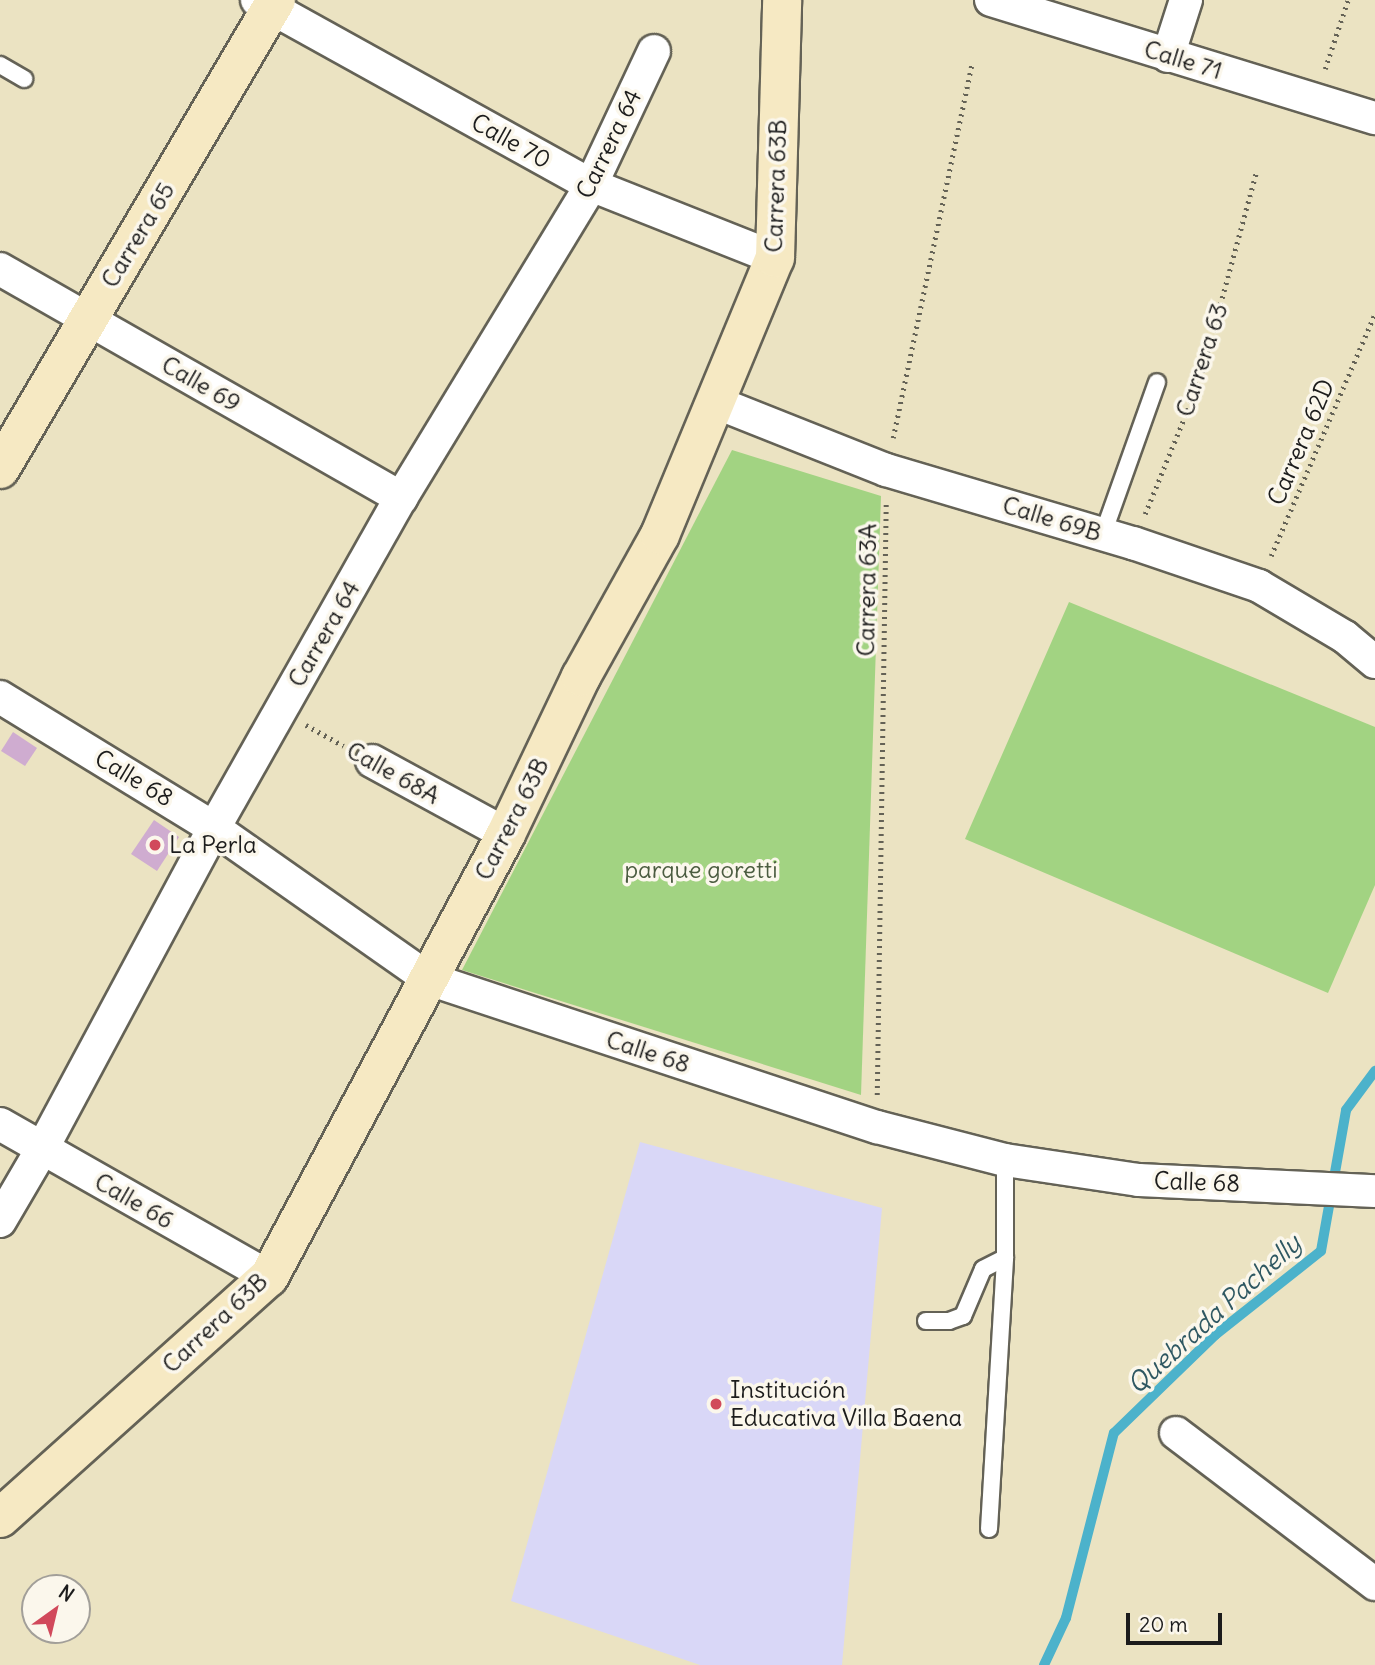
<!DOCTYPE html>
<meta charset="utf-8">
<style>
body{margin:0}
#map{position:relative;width:1375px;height:1665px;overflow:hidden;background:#ebe3c2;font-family:Delius,sans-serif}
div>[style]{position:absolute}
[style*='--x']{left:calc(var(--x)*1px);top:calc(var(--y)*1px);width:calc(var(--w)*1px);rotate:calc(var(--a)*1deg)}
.built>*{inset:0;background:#d9d7f7}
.green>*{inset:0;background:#a2d382}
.stream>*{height:10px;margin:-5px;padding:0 5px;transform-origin:5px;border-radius:5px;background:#4cb2cb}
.building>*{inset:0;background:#cfacd0}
.path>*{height:4.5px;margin-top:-2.25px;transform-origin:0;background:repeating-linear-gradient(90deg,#646256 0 2px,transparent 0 7px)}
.roads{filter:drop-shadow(2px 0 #646256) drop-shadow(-2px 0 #646256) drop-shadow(0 2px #646256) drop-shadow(0 -2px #646256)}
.service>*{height:16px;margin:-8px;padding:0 8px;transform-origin:8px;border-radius:8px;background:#fff}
.minor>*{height:32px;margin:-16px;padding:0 16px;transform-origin:16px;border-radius:16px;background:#fff}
.secondary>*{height:38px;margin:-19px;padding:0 19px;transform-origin:19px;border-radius:19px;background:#f6e9c3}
.dots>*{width:19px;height:19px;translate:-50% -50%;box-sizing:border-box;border:4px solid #fbf7ec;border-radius:50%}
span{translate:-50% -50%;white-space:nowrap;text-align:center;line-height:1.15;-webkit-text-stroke:7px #fbf7ec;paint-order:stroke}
.street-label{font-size:24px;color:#1c1c1c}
.poi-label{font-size:24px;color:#1c1c1c}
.left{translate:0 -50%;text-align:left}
.park-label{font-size:24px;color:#4b5c40}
.water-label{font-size:26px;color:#2f5862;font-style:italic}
.north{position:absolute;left:21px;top:1574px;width:70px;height:70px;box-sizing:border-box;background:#fbf7ec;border:2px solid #a29f99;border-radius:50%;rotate:34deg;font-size:19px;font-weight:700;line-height:28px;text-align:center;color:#1c1c1c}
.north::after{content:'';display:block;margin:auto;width:24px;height:32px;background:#d1495b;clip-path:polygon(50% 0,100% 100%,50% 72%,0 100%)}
.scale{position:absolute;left:1126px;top:1613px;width:96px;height:32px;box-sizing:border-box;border:4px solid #1c1c1c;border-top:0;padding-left:9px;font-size:21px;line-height:24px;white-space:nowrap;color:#1c1c1c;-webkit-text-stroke:5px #fbf7ec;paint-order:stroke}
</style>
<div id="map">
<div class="built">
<i style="clip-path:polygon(640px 1142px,882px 1208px,842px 1665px,700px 1665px,511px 1601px)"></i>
</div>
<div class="green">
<i style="clip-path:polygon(732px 450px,881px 496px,861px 1095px,462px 970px)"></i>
<i style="clip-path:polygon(1069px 602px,1375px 727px,1375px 885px,1328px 993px,965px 839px)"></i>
</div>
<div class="stream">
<i style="--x:1044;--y:1665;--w:52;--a:-64.9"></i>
<i style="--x:1066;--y:1618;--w:191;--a:-75.5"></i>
<i style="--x:1114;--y:1433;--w:141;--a:-44.1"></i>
<i style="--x:1215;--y:1335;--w:135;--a:-38.4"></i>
<i style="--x:1321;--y:1251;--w:143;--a:-79.9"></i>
<i style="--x:1346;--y:1110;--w:49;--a:-53.4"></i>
</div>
<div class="building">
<i style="clip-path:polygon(13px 732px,37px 748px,25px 766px,1px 751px)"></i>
<i style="clip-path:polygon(154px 820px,179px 837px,157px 871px,131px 854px)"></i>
</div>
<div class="path">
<i style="--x:1325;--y:69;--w:73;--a:-71.6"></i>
<i style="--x:893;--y:438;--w:384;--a:-78.1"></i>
<i style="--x:1145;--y:514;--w:146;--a:-67.8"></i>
<i style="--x:1200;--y:379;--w:213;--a:-74.8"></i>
<i style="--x:1271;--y:556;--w:264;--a:-66.8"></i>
<i style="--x:306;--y:725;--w:43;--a:28.9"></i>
<i style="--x:877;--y:1095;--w:593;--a:-89.13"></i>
</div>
<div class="roads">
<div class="service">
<i style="--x:0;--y:65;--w:28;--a:30"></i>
<i style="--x:1103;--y:534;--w:161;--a:-70.4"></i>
<i style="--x:926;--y:1321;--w:23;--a:0"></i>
<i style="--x:949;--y:1321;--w:15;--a:-20"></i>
<i style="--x:963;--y:1316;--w:51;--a:-66.9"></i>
<i style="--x:983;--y:1269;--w:25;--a:-27"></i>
<i style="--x:989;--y:1529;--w:271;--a:-86.6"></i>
<i style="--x:1005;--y:1258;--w:98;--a:-90"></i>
</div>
<div class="minor">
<i style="--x:257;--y:0;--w:382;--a:29"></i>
<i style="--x:591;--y:185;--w:198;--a:21.6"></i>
<i style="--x:991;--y:0;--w:402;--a:17.1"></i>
<i style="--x:1168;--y:56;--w:59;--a:-72.2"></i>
<i style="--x:0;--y:269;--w:462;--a:29.7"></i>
<i style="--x:715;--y:402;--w:184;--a:21.7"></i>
<i style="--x:886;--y:470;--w:258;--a:16.5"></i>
<i style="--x:1133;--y:543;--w:133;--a:18.8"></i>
<i style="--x:1259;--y:586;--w:100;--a:30.7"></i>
<i style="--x:1345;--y:637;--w:39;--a:40"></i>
<i style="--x:0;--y:697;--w:251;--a:31.5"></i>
<i style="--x:214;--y:828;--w:263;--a:35.1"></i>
<i style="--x:429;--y:979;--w:472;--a:18.3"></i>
<i style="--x:877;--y:1127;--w:132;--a:14.5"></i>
<i style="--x:1005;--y:1160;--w:135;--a:8.5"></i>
<i style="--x:1139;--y:1180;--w:236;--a:2.7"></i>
<i style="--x:372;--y:761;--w:153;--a:28.6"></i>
<i style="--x:0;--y:1124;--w:309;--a:29.6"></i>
<i style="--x:0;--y:1221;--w:83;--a:-59.7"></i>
<i style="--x:42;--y:1149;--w:364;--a:-61.8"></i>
<i style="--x:214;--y:828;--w:379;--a:-60.5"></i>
<i style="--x:401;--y:498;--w:366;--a:-58.7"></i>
<i style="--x:591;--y:185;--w:148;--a:-64.8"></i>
<i style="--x:1176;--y:1433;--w:250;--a:37.2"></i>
</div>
<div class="secondary">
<i style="--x:0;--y:469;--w:544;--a:-59.52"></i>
<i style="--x:0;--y:1518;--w:361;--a:-41.9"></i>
<i style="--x:269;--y:1277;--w:502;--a:-61.85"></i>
<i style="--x:506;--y:834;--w:174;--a:-64.5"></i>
<i style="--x:581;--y:677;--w:162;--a:-60.9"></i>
<i style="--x:660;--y:535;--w:300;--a:-67.5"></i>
<i style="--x:775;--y:258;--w:258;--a:-88.4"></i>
</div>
</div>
<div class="dots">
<i style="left:155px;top:845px;background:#d1495b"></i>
<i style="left:716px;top:1404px;background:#d1495b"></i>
</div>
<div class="street-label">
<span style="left:1183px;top:60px;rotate:17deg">Calle 71</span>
<span style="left:511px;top:141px;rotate:29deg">Calle 70</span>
<span style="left:609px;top:144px;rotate:-64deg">Carrera 64</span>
<span style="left:776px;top:186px;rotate:-88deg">Carrera 63B</span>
<span style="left:138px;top:235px;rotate:-59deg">Carrera 65</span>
<span style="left:1202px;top:360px;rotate:-72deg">Carrera 63</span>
<span style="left:201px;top:384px;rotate:30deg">Calle 69</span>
<span style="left:1301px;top:442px;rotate:-67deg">Carrera 62D</span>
<span style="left:1052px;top:519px;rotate:17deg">Calle 69B</span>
<span style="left:867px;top:590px;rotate:-89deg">Carrera 63A</span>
<span style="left:324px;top:634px;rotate:-60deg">Carrera 64</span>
<span style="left:393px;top:773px;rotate:29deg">Calle 68A</span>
<span style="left:134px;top:778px;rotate:31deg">Calle 68</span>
<span style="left:512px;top:819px;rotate:-63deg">Carrera 63B</span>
<span style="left:648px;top:1052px;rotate:18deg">Calle 68</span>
<span style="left:1197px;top:1182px;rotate:2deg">Calle 68</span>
<span style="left:134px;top:1201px;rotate:30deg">Calle 66</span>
<span style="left:215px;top:1323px;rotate:-43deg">Carrera 63B</span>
</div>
<div class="poi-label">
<span class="left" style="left:169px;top:845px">La Perla</span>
<span class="left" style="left:730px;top:1404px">Institución<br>Educativa Villa Baena</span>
</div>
<div class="park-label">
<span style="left:701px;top:870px">parque goretti</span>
</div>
<div class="water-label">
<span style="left:1214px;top:1314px;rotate:-42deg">Quebrada Pachelly</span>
</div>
<div class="north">N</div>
<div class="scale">20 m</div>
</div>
